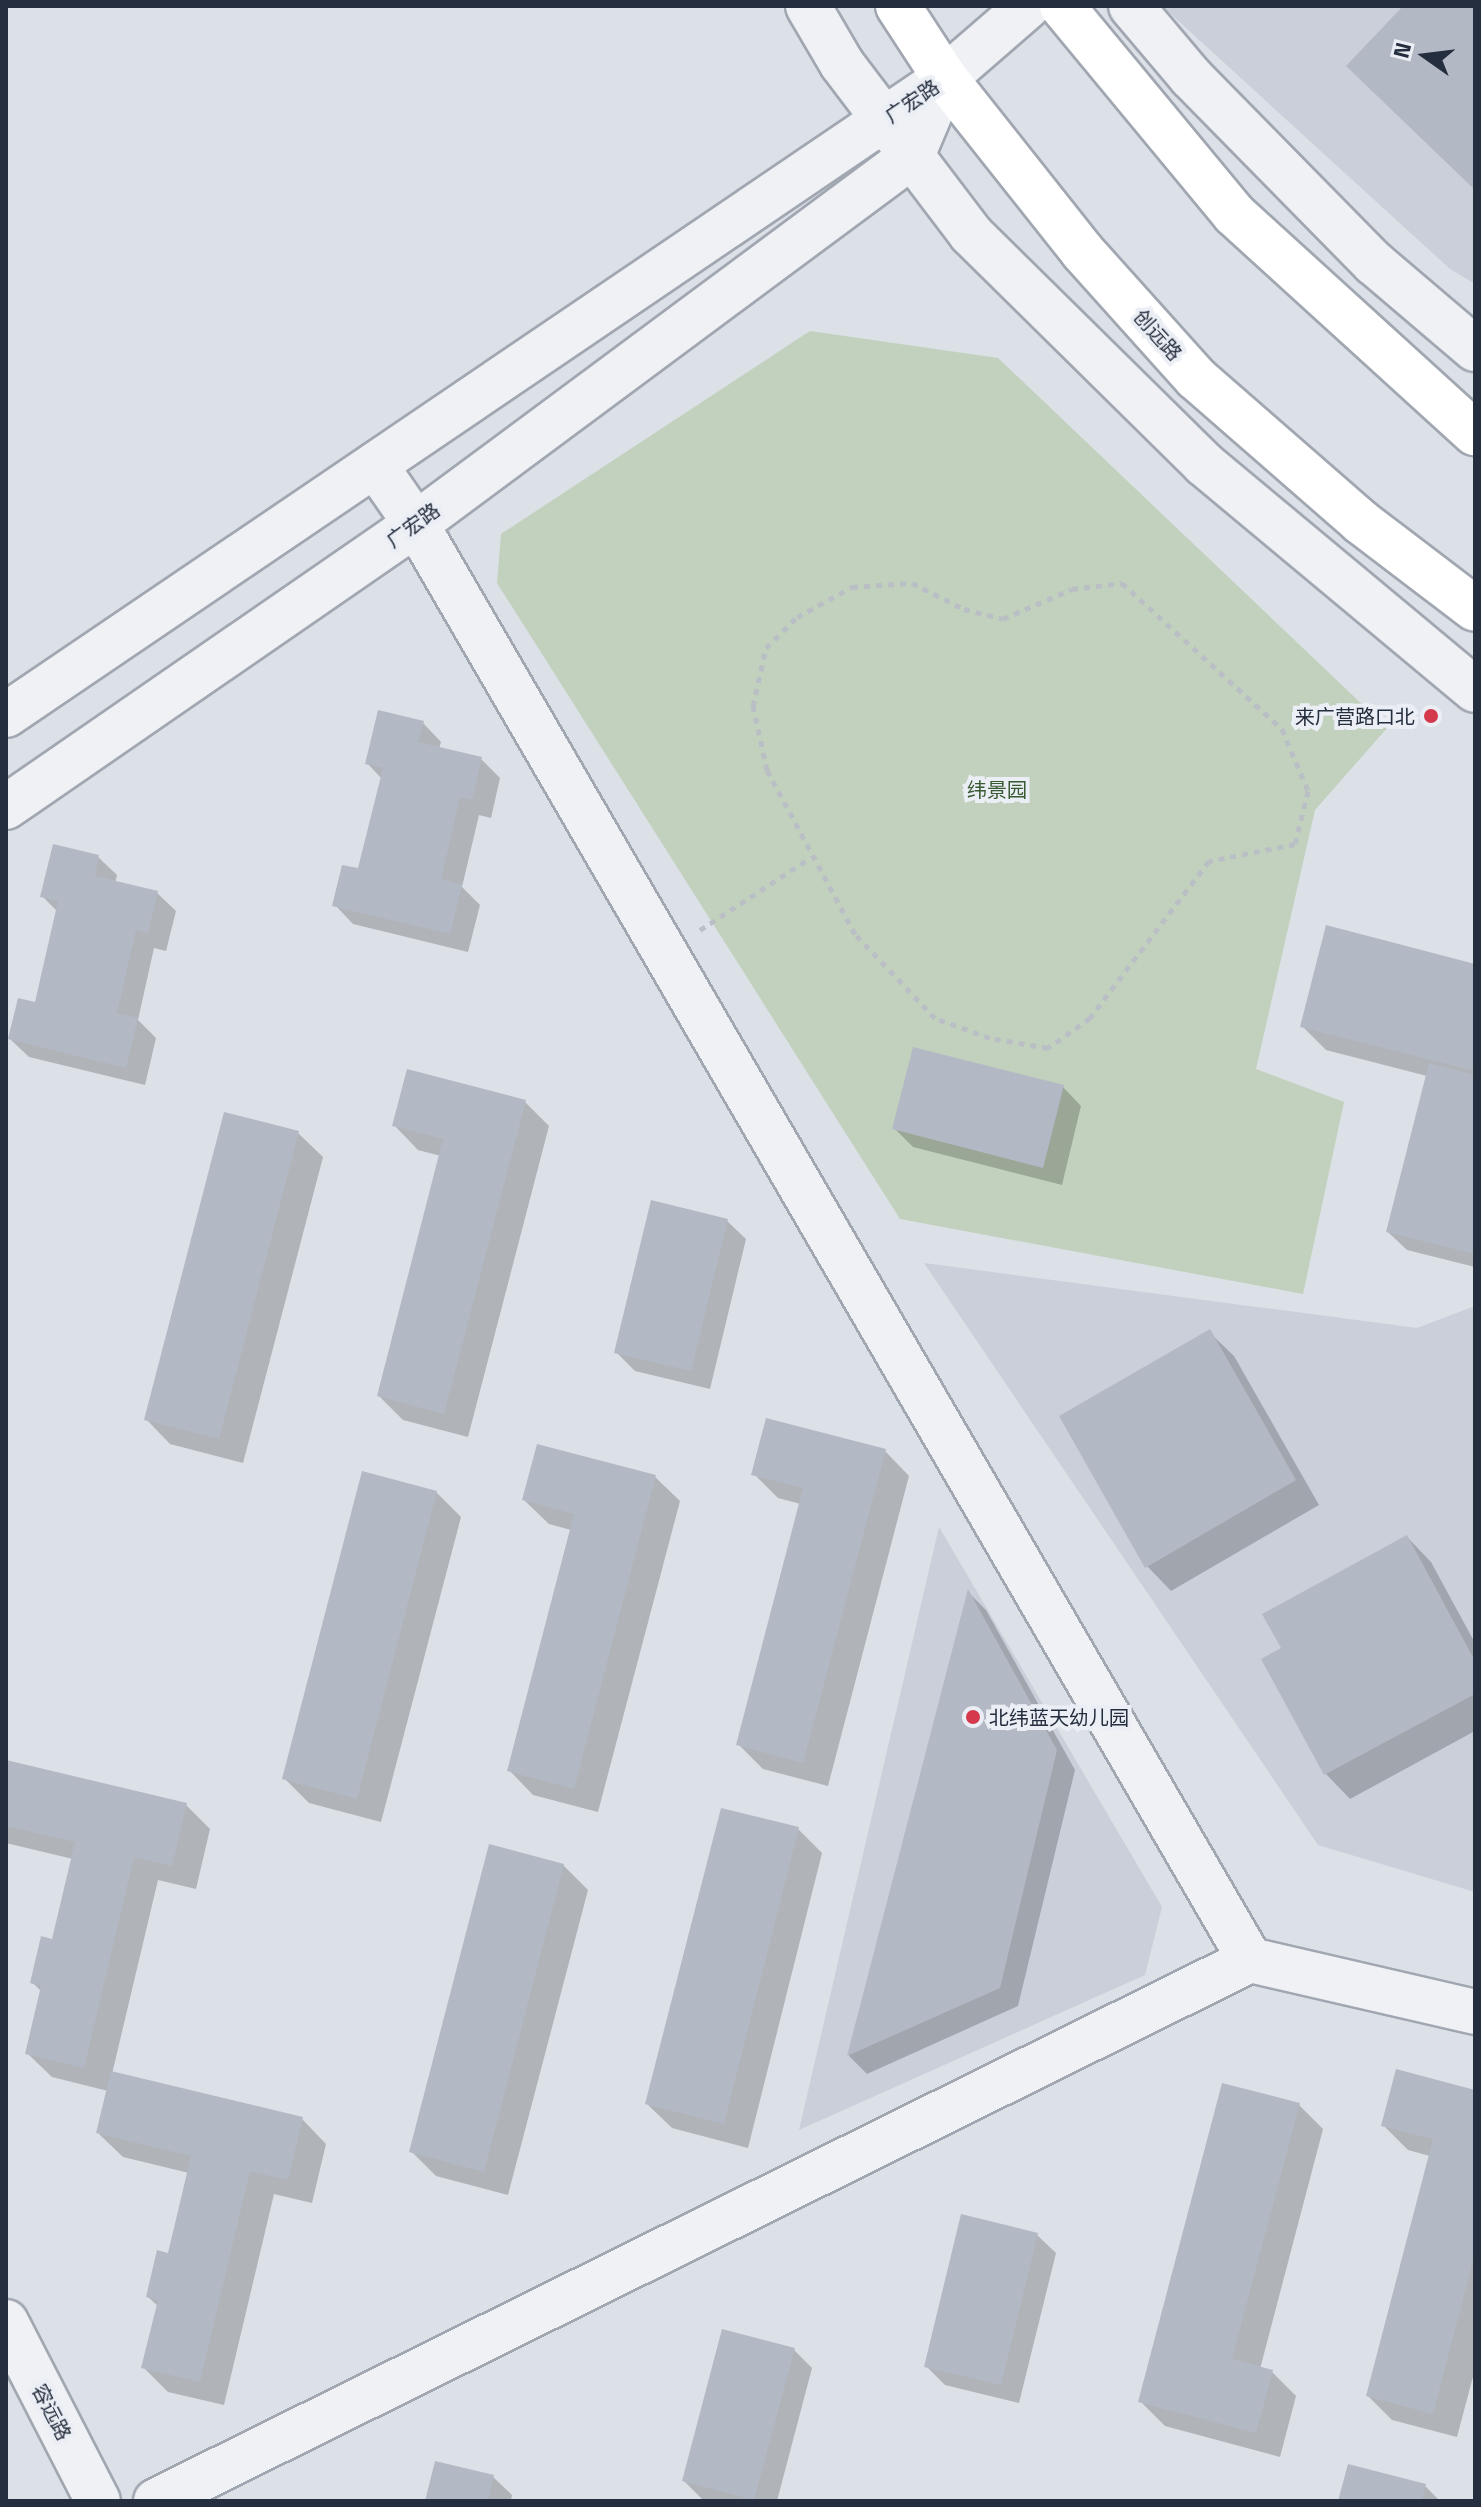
<!DOCTYPE html>
<meta charset="utf-8">
<style>
body{margin:0}
#map{position:relative;width:1481px;height:2507px;overflow:hidden;background:#dce0e7;font-family:"Titillium Web","Noto Sans SC",sans-serif}
div>[style]{position:absolute}
[style*='--x']{left:calc(var(--x)*1px);top:calc(var(--y)*1px);width:calc(var(--w)*1px);rotate:calc(var(--a)*1deg)}
.built>*{inset:0;background:#cacfd9}
.green>*{inset:0;background:#c1d1bd}
.shadow>*{inset:0;background:#0003}
.building>*{inset:0;background:#b3b9c4}
.path>*{height:5px;margin-top:-2.5px;transform-origin:0;background:repeating-linear-gradient(90deg,#babec5 0 6px,transparent 0 12px)}
.roads{filter:drop-shadow(2px 0 #a1a7b1) drop-shadow(-2px 0 #a1a7b1) drop-shadow(0 2px #a1a7b1) drop-shadow(0 -2px #a1a7b1)}
.minor>*{height:44px;margin:-22px;padding:0 22px;transform-origin:22px;border-radius:22px;background:#eff1f5}
.major>*{height:44px;margin:-22px;padding:0 22px;transform-origin:22px;border-radius:22px;background:#fff}
.dots>*{width:22px;height:22px;translate:-50% -50%;box-sizing:border-box;border:4px solid #ebeff5;border-radius:50%}
span{translate:-50% -50%;white-space:nowrap;text-align:center;line-height:1.15;-webkit-text-stroke:8px #ebeff5;paint-order:stroke}
.street-label{font-size:20px;color:#252e3e}
.poi-label{font-size:20px;color:#252e3e}
.right{translate:-100% -50%;text-align:right}
.left{translate:0 -50%;text-align:left}
.park-label{font-size:20px;color:#385a32}
.frame{position:absolute;inset:0;border:8px solid #252e3e;pointer-events:none}
.north{position:absolute;left:1385px;top:16px;width:80px;height:80px;-webkit-text-stroke:6px #ebeff5;paint-order:stroke;rotate:284deg;font-size:22px;font-weight:700;line-height:32px;text-align:center;color:#252e3e}
.north::after{content:'';display:block;margin:auto;width:28px;height:36px;background:#252e3e;clip-path:polygon(50% 0,100% 100%,50% 72%,0 100%)}
</style>
<div id="map">
<div class="built">
<i style="clip-path:polygon(1162px 6px,1475px 6px,1475px 284px,1450px 269px)"></i>
<i style="clip-path:polygon(924px 1263px,1417px 1328px,1475px 1306px,1475px 1892px,1318px 1845px)"></i>
<i style="clip-path:polygon(939px 1527px,1162px 1907px,1145px 1975px,799px 2130px)"></i>
</div>
<div class="green">
<i style="clip-path:polygon(810px 331px,998px 358px,1387px 728px,1315px 810px,1256px 1069px,1344px 1102px,1303px 1294px,900px 1219px,497px 583px,501px 534px)"></i>
</div>
<div class="shadow">
<i style="clip-path:polygon(423px 723px,441px 742px,439px 749px,481px 759px,500px 778px,491px 818px,479px 815px,462px 887px,480px 905px,468px 952px,353px 924px,335px 905px,360px 871px,382px 779px,367px 763px)"></i>
<i style="clip-path:polygon(98px 857px,117px 875px,115px 883px,157px 893px,176px 911px,166px 951px,154px 948px,138px 1020px,156px 1038px,145px 1085px,29px 1057px,10px 1039px,36px 1004px,58px 912px,43px 897px)"></i>
<i style="clip-path:polygon(1475px 966px,1475px 1267px,1407px 1250px,1388px 1232px,1427px 1076px,1326px 1050px,1302px 1026px)"></i>
<i style="clip-path:polygon(1063px 1087px,1081px 1106px,1062px 1185px,913px 1147px,894px 1128px)"></i>
<i style="clip-path:polygon(525px 1102px,549px 1126px,468px 1437px,403px 1420px,379px 1396px,441px 1156px,418px 1150px,394px 1125px)"></i>
<i style="clip-path:polygon(298px 1133px,323px 1157px,243px 1463px,170px 1444px,146px 1419px)"></i>
<i style="clip-path:polygon(727px 1221px,746px 1239px,710px 1389px,635px 1371px,616px 1352px)"></i>
<i style="clip-path:polygon(1209px 1332px,1234px 1356px,1319px 1505px,1171px 1591px,1147px 1566px)"></i>
<i style="clip-path:polygon(885px 1451px,909px 1476px,828px 1786px,763px 1769px,738px 1744px,801px 1504px,778px 1498px,754px 1474px)"></i>
<i style="clip-path:polygon(655px 1477px,680px 1501px,598px 1812px,533px 1795px,509px 1770px,571px 1530px,549px 1524px,524px 1500px)"></i>
<i style="clip-path:polygon(436px 1492px,461px 1517px,381px 1822px,309px 1803px,285px 1779px)"></i>
<i style="clip-path:polygon(1407px 1537px,1431px 1562px,1475px 1643px,1475px 1731px,1350px 1799px,1326px 1774px,1264px 1659px,1283px 1649px)"></i>
<i style="clip-path:polygon(969px 1593px,986px 1610px,1075px 1770px,1018px 2006px,867px 2074px,849px 2056px)"></i>
<i style="clip-path:polygon(6px 1762px,186px 1805px,210px 1829px,196px 1889px,158px 1880px,112px 2074px,302px 2119px,326px 2144px,312px 2203px,274px 2194px,224px 2405px,168px 2392px,143px 2367px,158px 2306px,148px 2297px,169px 2255px,189px 2173px,123px 2157px,98px 2133px,108px 2091px,52px 2077px,27px 2053px,42px 1992px,32px 1982px,54px 1941px,73px 1859px,6px 1843px)"></i>
<i style="clip-path:polygon(798px 1829px,822px 1853px,748px 2148px,672px 2128px,647px 2104px)"></i>
<i style="clip-path:polygon(563px 1865px,588px 1890px,508px 2195px,436px 2176px,411px 2151px)"></i>
<i style="clip-path:polygon(1475px 2092px,1475px 2369px,1457px 2437px,1392px 2420px,1368px 2396px,1430px 2156px,1408px 2150px,1383px 2125px)"></i>
<i style="clip-path:polygon(1299px 2105px,1323px 2129px,1260px 2369px,1272px 2372px,1296px 2396px,1280px 2457px,1165px 2426px,1140px 2401px)"></i>
<i style="clip-path:polygon(1037px 2235px,1056px 2253px,1019px 2403px,945px 2385px,926px 2366px)"></i>
<i style="clip-path:polygon(794px 2350px,812px 2368px,777px 2501px,703px 2500px,684px 2481px)"></i>
<i style="clip-path:polygon(493px 2477px,512px 2495px,511px 2501px,427px 2501px)"></i>
<i style="clip-path:polygon(1425px 2486px,1440px 2501px,1340px 2501px)"></i>
</div>
<div class="building">
<i style="clip-path:polygon(1403px 6px,1475px 6px,1475px 190px,1346px 66px)"></i>
<i style="clip-path:polygon(378px 710px,424px 721px,418px 742px,482px 757px,472px 800px,460px 797px,441px 879px,462px 885px,450px 934px,332px 906px,342px 865px,358px 868px,383px 768px,365px 764px)"></i>
<i style="clip-path:polygon(53px 844px,99px 855px,95px 876px,158px 891px,148px 933px,136px 930px,117px 1013px,138px 1018px,126px 1068px,8px 1039px,18px 998px,35px 1002px,58px 901px,40px 897px)"></i>
<i style="clip-path:polygon(1326px 925px,1475px 964px,1475px 1071px,1300px 1027px)"></i>
<i style="clip-path:polygon(913px 1047px,1064px 1085px,1043px 1168px,892px 1129px)"></i>
<i style="clip-path:polygon(1429px 1063px,1475px 1075px,1474px 1254px,1386px 1232px)"></i>
<i style="clip-path:polygon(407px 1069px,526px 1100px,444px 1414px,377px 1396px,443px 1139px,392px 1126px)"></i>
<i style="clip-path:polygon(224px 1112px,299px 1131px,219px 1439px,144px 1420px)"></i>
<i style="clip-path:polygon(651px 1200px,728px 1219px,691px 1371px,614px 1353px)"></i>
<i style="clip-path:polygon(1210px 1329px,1296px 1480px,1145px 1568px,1059px 1416px)"></i>
<i style="clip-path:polygon(766px 1418px,886px 1449px,803px 1763px,736px 1745px,803px 1488px,751px 1475px)"></i>
<i style="clip-path:polygon(537px 1444px,656px 1475px,574px 1789px,507px 1771px,574px 1514px,522px 1500px)"></i>
<i style="clip-path:polygon(362px 1471px,437px 1491px,357px 1799px,282px 1779px)"></i>
<i style="clip-path:polygon(1407px 1535px,1475px 1661px,1475px 1694px,1324px 1775px,1261px 1659px,1281px 1648px,1262px 1614px)"></i>
<i style="clip-path:polygon(968px 1589px,1057px 1750px,1000px 1988px,847px 2056px)"></i>
<i style="clip-path:polygon(6px 1760px,187px 1803px,172px 1866px,134px 1857px,84px 2068px,25px 2054px,41px 1986px,30px 1983px,41px 1936px,52px 1939px,75px 1842px,6px 1826px)"></i>
<i style="clip-path:polygon(721px 1808px,799px 1827px,724px 2124px,645px 2104px)"></i>
<i style="clip-path:polygon(489px 1844px,564px 1864px,484px 2172px,409px 2152px)"></i>
<i style="clip-path:polygon(1396px 2069px,1475px 2090px,1475px 2253px,1433px 2414px,1366px 2396px,1433px 2139px,1381px 2126px)"></i>
<i style="clip-path:polygon(111px 2071px,303px 2117px,288px 2180px,250px 2171px,200px 2382px,141px 2368px,158px 2300px,146px 2297px,157px 2250px,168px 2253px,191px 2156px,96px 2133px)"></i>
<i style="clip-path:polygon(1222px 2083px,1300px 2103px,1232px 2359px,1273px 2370px,1256px 2433px,1138px 2402px)"></i>
<i style="clip-path:polygon(961px 2214px,1038px 2233px,1001px 2385px,924px 2367px)"></i>
<i style="clip-path:polygon(722px 2329px,795px 2348px,754px 2500px,682px 2481px)"></i>
<i style="clip-path:polygon(435px 2461px,494px 2475px,488px 2501px,425px 2501px)"></i>
<i style="clip-path:polygon(1348px 2464px,1426px 2484px,1422px 2501px,1338px 2501px)"></i>
</div>
<div class="path">
<i style="--x:912;--y:583;--w:58;--a:26.6"></i>
<i style="--x:964;--y:609;--w:40;--a:14.4"></i>
<i style="--x:1003;--y:619;--w:75;--a:-23.5"></i>
<i style="--x:1072;--y:589;--w:50;--a:-6.8"></i>
<i style="--x:1122;--y:583;--w:217;--a:42.4"></i>
<i style="--x:1282;--y:729;--w:67;--a:67.2"></i>
<i style="--x:1308;--y:791;--w:55;--a:103.8"></i>
<i style="--x:1295;--y:844;--w:88;--a:168.8"></i>
<i style="--x:1209;--y:861;--w:197;--a:127.2"></i>
<i style="--x:1090;--y:1018;--w:52;--a:144.5"></i>
<i style="--x:1048;--y:1048;--w:59;--a:-170.2"></i>
<i style="--x:990;--y:1038;--w:59;--a:-160"></i>
<i style="--x:935;--y:1018;--w:116;--a:-133.6"></i>
<i style="--x:855;--y:934;--w:186;--a:-118.2"></i>
<i style="--x:767;--y:770;--w:66;--a:-102.3"></i>
<i style="--x:753;--y:706;--w:59;--a:-77.4"></i>
<i style="--x:766;--y:648;--w:44;--a:-45"></i>
<i style="--x:797;--y:617;--w:63;--a:-28.6"></i>
<i style="--x:852;--y:587;--w:60;--a:-3.8"></i>
<i style="--x:700;--y:930;--w:131;--a:-33.2"></i>
</div>
<div class="roads">
<div class="minor">
<i style="--x:808;--y:6;--w:67;--a:59.6"></i>
<i style="--x:842;--y:64;--w:213;--a:52.8"></i>
<i style="--x:971;--y:234;--w:327;--a:44.6"></i>
<i style="--x:1204;--y:464;--w:353;--a:39.8"></i>
<i style="--x:1131;--y:6;--w:93;--a:49.8"></i>
<i style="--x:1191;--y:77;--w:261;--a:45.5"></i>
<i style="--x:1374;--y:263;--w:133;--a:40.4"></i>
<i style="--x:375;--y:465;--w:72;--a:55.2"></i>
<i style="--x:416;--y:524;--w:1661;--a:59.85"></i>
<i style="--x:6;--y:715;--w:1135;--a:-34.15"></i>
<i style="--x:945;--y:78;--w:110;--a:-40.9"></i>
<i style="--x:6;--y:807;--w:498;--a:-34.6"></i>
<i style="--x:416;--y:524;--w:618;--a:-36.57"></i>
<i style="--x:912;--y:156;--w:85;--a:-67.1"></i>
<i style="--x:6;--y:2322;--w:201;--a:62.8"></i>
<i style="--x:156;--y:2501;--w:1220;--a:-26.31"></i>
<i style="--x:1250;--y:1960;--w:231;--a:13"></i>
</div>
<div class="major">
<i style="--x:898;--y:6;--w:86;--a:56.9"></i>
<i style="--x:945;--y:78;--w:221;--a:51.6"></i>
<i style="--x:1082;--y:251;--w:171;--a:48.1"></i>
<i style="--x:1196;--y:378;--w:219;--a:41.1"></i>
<i style="--x:1361;--y:522;--w:143;--a:37.3"></i>
<i style="--x:1062;--y:6;--w:270;--a:50.4"></i>
<i style="--x:1234;--y:214;--w:326;--a:42.3"></i>
</div>
</div>
<div class="dots">
<i style="left:1431px;top:716px;background:#d4394c"></i>
<i style="left:973px;top:1717px;background:#d4394c"></i>
</div>
<div class="street-label">
<span style="left:912px;top:101px;rotate:-34deg">广宏路</span>
<span style="left:1158px;top:335px;rotate:48deg">创远路</span>
<span style="left:413px;top:525px;rotate:-36deg">广宏路</span>
<span style="left:52px;top:2412px;rotate:63deg">容远路</span>
</div>
<div class="poi-label">
<span class="right" style="left:1415px;top:716px">来广营路口北</span>
<span class="left" style="left:989px;top:1717px">北纬蓝天幼儿园</span>
</div>
<div class="park-label">
<span style="left:997px;top:789px">纬景园</span>
</div>
<div class="frame"></div>
<div class="north">N</div>
</div>
